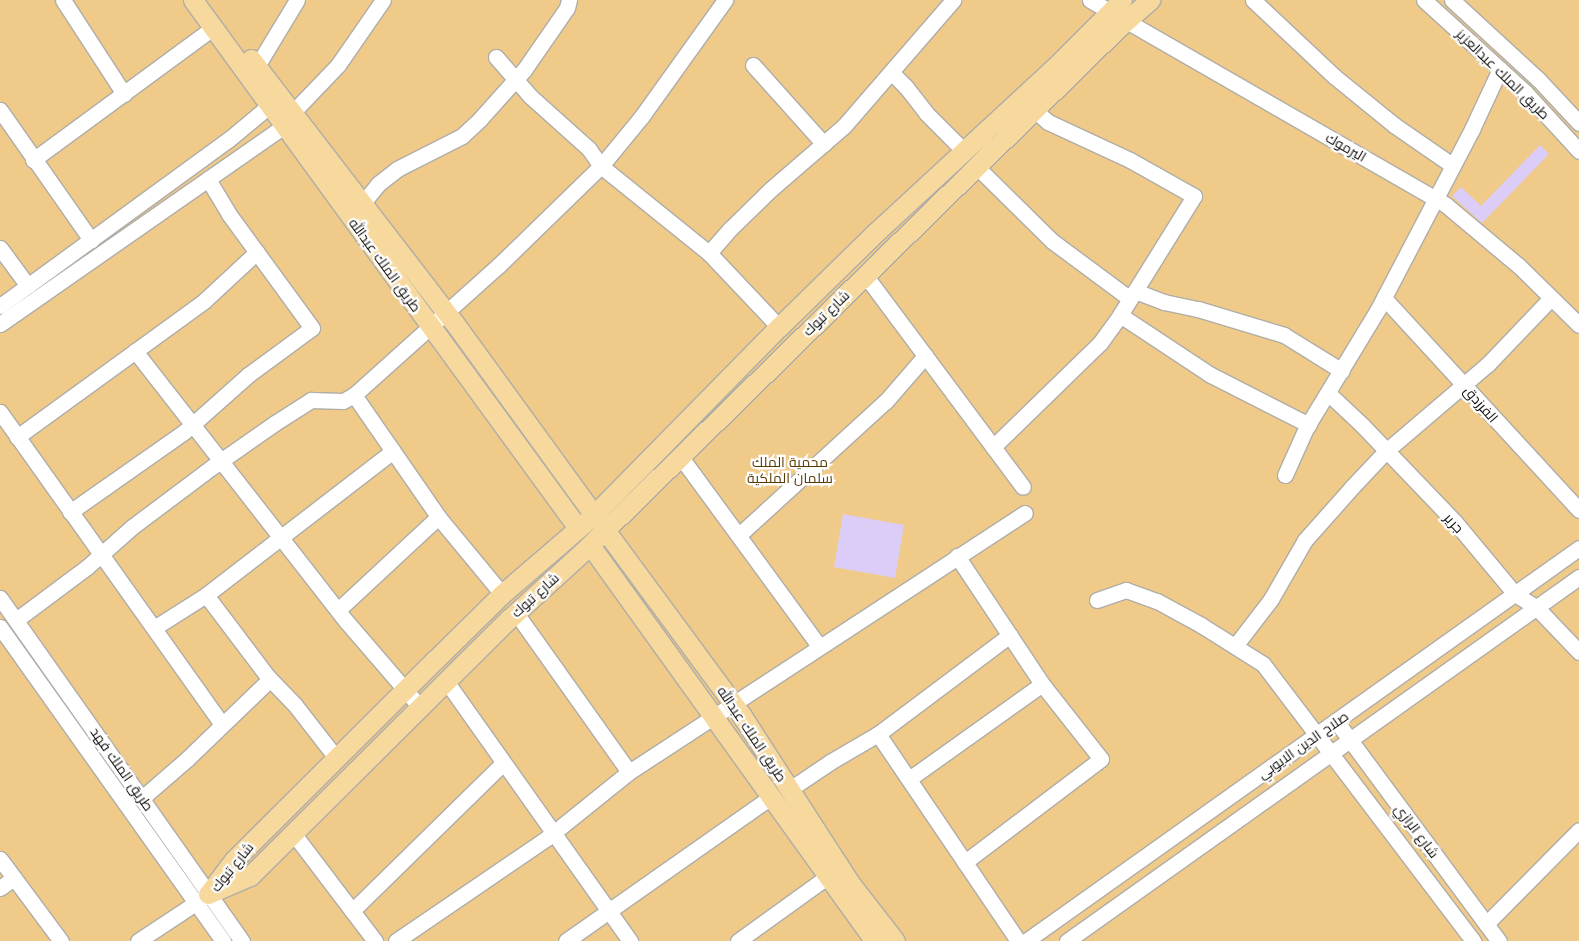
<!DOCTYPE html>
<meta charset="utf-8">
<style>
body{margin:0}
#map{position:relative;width:1579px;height:941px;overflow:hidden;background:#f8f4ee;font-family:Jost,Cairo,sans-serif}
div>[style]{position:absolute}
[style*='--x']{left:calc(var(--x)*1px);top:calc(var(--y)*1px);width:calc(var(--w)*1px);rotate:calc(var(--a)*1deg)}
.green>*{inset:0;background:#efca89}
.building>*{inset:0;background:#dbcdf7}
.roads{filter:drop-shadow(1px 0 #b0ada7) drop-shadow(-1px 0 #b0ada7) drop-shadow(0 1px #b0ada7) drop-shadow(0 -1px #b0ada7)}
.minor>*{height:15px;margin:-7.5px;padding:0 7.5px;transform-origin:7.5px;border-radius:7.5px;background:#fff}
.major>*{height:19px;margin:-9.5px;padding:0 9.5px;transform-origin:9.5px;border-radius:9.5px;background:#f7d99e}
span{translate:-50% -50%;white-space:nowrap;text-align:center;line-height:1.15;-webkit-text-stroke:4.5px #fff;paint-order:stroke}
.street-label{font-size:14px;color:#0e0d0b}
.park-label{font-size:14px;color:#553b01}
</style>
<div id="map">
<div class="green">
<i style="clip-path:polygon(0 0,1579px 0,1579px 941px,0 941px)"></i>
</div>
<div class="building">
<i style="clip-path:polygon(1540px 145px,1549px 154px,1482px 223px,1452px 196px,1461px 187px,1481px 206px)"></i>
<i style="clip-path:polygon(843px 514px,904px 525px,895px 578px,834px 567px)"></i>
</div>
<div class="roads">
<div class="minor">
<i style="--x:63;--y:0;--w:112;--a:57"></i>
<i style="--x:1090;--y:0;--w:411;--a:29.9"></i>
<i style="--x:1446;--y:205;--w:95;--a:39.9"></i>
<i style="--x:1519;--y:266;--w:84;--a:44.5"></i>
<i style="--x:1253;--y:0;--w:112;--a:43.2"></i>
<i style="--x:1335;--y:77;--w:76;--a:39.1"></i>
<i style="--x:1394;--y:125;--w:70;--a:34.6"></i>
<i style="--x:1424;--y:0;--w:137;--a:42.3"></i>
<i style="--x:1525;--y:92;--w:80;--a:47.5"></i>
<i style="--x:1452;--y:0;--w:117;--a:42.6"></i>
<i style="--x:1538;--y:79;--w:60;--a:47"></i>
<i style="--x:496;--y:57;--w:52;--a:48.9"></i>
<i style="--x:530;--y:96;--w:79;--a:41.9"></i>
<i style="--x:589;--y:149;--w:21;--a:55"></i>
<i style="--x:601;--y:166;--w:139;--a:38.9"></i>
<i style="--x:709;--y:253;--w:102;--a:46.6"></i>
<i style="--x:753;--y:65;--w:106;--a:48.1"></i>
<i style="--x:257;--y:66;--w:77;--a:-58.8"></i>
<i style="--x:891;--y:72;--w:21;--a:45"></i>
<i style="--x:906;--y:87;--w:33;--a:52"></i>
<i style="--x:926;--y:113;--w:55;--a:45"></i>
<i style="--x:0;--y:110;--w:159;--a:55"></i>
<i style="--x:292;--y:113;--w:66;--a:-46.2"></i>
<i style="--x:338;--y:65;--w:79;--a:-55.3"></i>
<i style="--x:33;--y:160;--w:225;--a:-36.3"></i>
<i style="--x:977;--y:167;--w:105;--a:44.6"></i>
<i style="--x:1052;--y:241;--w:97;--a:36.6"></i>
<i style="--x:362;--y:204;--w:26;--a:-51"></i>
<i style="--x:378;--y:184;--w:24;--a:-38"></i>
<i style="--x:397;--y:169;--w:73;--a:-26.9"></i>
<i style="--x:462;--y:136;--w:25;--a:-43"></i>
<i style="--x:480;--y:119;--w:66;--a:-48.1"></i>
<i style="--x:524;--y:70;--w:75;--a:-55.3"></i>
<i style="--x:567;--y:8;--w:8;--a:-76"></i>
<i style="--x:0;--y:248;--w:47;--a:53.6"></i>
<i style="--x:709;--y:253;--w:32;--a:-49"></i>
<i style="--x:730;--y:229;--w:57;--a:-44.3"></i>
<i style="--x:771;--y:189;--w:96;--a:-40.8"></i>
<i style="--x:844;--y:126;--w:167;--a:-49.1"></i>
<i style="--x:865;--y:275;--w:264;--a:53.3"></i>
<i style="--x:1135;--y:291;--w:31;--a:21"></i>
<i style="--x:1164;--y:302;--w:35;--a:12"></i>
<i style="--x:1198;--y:309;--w:90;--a:16.8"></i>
<i style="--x:1284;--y:335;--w:68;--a:31.8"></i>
<i style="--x:1384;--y:298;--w:288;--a:47.4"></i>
<i style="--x:0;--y:306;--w:282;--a:-36.1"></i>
<i style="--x:228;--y:140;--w:53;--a:-39.7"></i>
<i style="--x:1120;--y:315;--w:107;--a:33.5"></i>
<i style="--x:1209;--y:374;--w:112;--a:27"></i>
<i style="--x:0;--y:324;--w:346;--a:-34.9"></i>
<i style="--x:135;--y:351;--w:343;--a:52"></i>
<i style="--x:346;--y:621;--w:113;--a:49.3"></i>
<i style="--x:1329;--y:394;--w:45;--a:43.2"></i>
<i style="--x:1362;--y:425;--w:134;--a:46.2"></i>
<i style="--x:1455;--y:522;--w:94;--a:50.2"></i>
<i style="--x:1515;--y:594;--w:26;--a:32"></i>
<i style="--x:1537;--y:608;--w:61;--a:46.3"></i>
<i style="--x:354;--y:395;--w:151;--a:55.3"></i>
<i style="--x:440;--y:519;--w:97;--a:50.4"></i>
<i style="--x:0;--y:412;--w:383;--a:54.6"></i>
<i style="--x:17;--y:437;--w:231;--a:-36"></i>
<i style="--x:204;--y:301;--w:72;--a:-42.8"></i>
<i style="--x:993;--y:447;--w:149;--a:-44.2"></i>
<i style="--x:1100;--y:343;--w:34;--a:-54"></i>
<i style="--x:1120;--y:315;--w:140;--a:-58.1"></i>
<i style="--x:1194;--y:196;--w:73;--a:-150.6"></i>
<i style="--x:1130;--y:160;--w:90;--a:-155.1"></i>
<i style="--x:1048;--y:122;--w:18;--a:-139"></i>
<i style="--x:680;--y:456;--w:235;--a:53.8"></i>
<i style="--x:1285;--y:475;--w:51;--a:-65.9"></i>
<i style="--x:1306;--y:428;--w:139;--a:-58.8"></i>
<i style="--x:1378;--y:309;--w:203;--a:-62.4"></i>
<i style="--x:1472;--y:129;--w:66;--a:-65"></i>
<i style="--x:70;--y:512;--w:139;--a:-35.1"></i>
<i style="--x:184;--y:432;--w:86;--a:-41.7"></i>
<i style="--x:248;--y:375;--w:79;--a:-36.3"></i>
<i style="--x:312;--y:328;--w:141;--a:-126.1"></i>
<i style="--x:229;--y:214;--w:41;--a:-121"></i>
<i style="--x:739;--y:535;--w:199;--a:-42.4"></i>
<i style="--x:886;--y:401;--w:60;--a:-49.1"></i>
<i style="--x:957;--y:556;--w:154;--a:56.4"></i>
<i style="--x:1042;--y:684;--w:95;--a:51.8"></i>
<i style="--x:1101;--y:759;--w:171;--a:142.9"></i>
<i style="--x:206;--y:595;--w:103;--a:52.9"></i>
<i style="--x:268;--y:677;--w:39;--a:46"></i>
<i style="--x:295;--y:705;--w:68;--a:52.1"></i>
<i style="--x:0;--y:598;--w:420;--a:54.8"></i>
<i style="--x:1097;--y:600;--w:31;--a:-19"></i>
<i style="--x:1126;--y:590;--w:33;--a:20"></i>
<i style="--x:1157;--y:601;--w:50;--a:28.6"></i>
<i style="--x:1201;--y:625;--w:73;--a:32.2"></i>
<i style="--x:1263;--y:664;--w:348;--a:52.8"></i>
<i style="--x:338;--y:610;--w:137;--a:-42.9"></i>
<i style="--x:516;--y:613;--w:195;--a:54.6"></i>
<i style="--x:16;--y:620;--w:89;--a:-36.7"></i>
<i style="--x:87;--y:567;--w:60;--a:-41.6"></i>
<i style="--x:132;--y:527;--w:100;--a:-36.9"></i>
<i style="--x:212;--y:467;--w:77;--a:-34.9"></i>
<i style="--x:275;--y:423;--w:43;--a:-32.6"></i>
<i style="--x:311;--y:400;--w:32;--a:2"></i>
<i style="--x:343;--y:401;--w:13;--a:-29"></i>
<i style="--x:354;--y:395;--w:193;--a:-41.9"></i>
<i style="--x:498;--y:266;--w:144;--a:-44.2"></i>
<i style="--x:601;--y:166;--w:65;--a:-50.6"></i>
<i style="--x:642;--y:116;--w:143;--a:-54.4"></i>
<i style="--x:0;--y:627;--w:385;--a:54.6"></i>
<i style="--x:154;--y:628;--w:62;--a:-32.4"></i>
<i style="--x:206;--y:595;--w:236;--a:-37.6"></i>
<i style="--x:1235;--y:646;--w:59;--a:-52.5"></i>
<i style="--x:1271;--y:599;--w:68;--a:-60"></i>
<i style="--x:1305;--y:540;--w:71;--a:-48.4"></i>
<i style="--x:1352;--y:487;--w:50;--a:-46.6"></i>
<i style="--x:1386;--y:451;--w:134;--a:-40.5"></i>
<i style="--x:1488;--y:364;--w:91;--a:-46.3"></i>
<i style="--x:446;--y:681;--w:319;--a:54.7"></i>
<i style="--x:1336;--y:721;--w:274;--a:53.5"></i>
<i style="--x:878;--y:734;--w:250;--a:55.9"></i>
<i style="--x:909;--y:779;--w:163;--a:-35.5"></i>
<i style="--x:790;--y:789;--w:48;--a:-34"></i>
<i style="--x:830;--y:762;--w:56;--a:-30.3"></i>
<i style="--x:878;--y:734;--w:165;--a:-36.9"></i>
<i style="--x:142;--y:798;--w:60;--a:-40.9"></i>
<i style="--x:187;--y:759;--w:115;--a:-43.9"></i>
<i style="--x:293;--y:833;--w:136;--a:52.8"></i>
<i style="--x:0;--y:859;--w:102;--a:53.4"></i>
<i style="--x:0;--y:888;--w:17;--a:-36"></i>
<i style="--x:352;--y:911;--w:211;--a:-44.4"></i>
<i style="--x:1486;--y:924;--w:132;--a:-45.3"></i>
<i style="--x:138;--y:941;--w:78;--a:-33.5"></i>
<i style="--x:396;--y:941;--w:183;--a:-34.3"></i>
<i style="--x:547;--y:838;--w:105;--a:-38.8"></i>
<i style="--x:629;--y:772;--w:473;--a:-33.2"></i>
<i style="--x:566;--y:941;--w:251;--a:-35.1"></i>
<i style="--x:738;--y:941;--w:111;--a:-35.8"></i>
<i style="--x:1026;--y:941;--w:678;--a:-35.4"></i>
<i style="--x:1067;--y:941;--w:628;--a:-35.41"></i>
</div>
<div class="major">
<i style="--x:193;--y:0;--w:653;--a:53.9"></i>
<i style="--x:251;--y:59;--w:331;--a:52.4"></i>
<i style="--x:453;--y:321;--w:240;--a:54"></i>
<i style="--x:605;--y:530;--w:231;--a:53.6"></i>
<i style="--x:742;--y:716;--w:199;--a:57.1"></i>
<i style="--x:850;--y:883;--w:73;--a:52.2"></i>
<i style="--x:590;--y:545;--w:488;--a:54.3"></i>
<i style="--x:209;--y:893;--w:41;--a:-52.9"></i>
<i style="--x:234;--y:860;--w:284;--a:-44.9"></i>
<i style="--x:435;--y:660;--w:94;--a:-44.6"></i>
<i style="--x:502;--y:594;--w:121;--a:-40.7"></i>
<i style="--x:594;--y:515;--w:264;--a:-45.5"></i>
<i style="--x:779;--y:327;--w:134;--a:-44.4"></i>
<i style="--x:875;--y:233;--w:246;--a:-42.7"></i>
<i style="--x:1056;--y:66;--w:93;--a:-45"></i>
<i style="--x:208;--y:894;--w:46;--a:-23.2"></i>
<i style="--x:250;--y:876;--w:365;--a:-44.8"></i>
<i style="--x:509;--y:619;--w:110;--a:-42.4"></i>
<i style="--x:590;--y:545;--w:739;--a:-44.4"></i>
<i style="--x:1118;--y:28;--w:43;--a:-41.2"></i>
</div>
</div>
<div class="street-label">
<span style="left:1503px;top:74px;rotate:44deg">طريق الملك عبدالعزيز</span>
<span style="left:1346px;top:147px;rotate:30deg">اليرموك</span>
<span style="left:385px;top:265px;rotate:54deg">طريق الملك عبدالله</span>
<span style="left:826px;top:313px;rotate:-44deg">شارع تبوك</span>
<span style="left:1481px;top:404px;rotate:49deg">الفرزدق</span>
<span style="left:1454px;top:523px;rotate:48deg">جرير</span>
<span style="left:535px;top:595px;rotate:-42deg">شارع تبوك</span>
<span style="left:752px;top:734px;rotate:56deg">طريق الملك عبدالله</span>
<span style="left:1303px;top:745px;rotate:-35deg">صلاح الدين الايوبي</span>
<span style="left:122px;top:769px;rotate:55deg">طريق الملك فهد</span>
<span style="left:1417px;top:831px;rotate:53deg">شارع الرازي</span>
<span style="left:232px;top:867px;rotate:-51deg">شارع تبوك</span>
</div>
<div class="park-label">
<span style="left:790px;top:470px">محمية الملك<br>سلمان الملكية</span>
</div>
</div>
